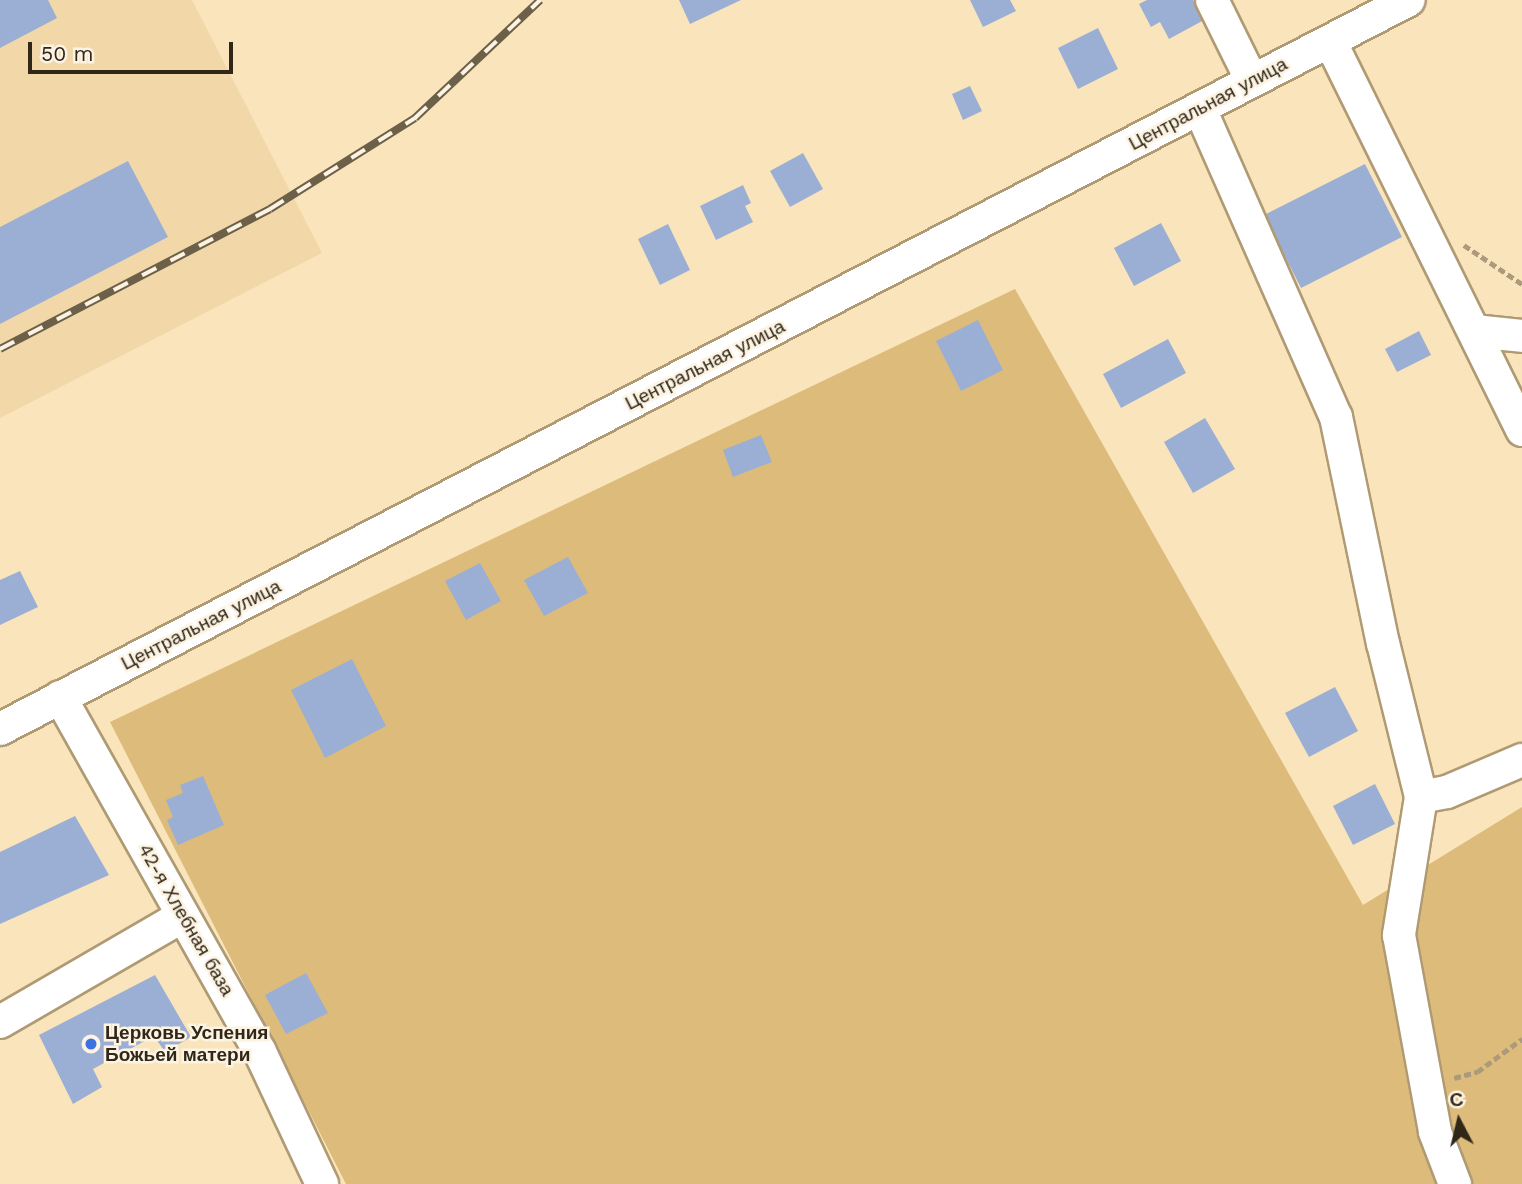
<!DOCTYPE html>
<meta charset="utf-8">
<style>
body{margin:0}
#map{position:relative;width:1522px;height:1184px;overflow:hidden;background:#fae4bb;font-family:"Work Sans",sans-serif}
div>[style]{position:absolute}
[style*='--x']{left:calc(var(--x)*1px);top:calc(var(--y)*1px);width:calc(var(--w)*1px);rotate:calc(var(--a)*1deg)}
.built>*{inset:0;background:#f2d8a8}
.green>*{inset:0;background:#ddbb7a}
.building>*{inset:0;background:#9bafd4}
.path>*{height:4.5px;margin-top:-2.25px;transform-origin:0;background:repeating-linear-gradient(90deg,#ab9a7b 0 7px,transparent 0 10.5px)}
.roads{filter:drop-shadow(2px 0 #af9a73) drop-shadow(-2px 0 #af9a73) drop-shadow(0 2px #af9a73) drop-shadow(0 -2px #af9a73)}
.minor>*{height:32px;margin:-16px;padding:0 16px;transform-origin:16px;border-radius:16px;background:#fff}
.rail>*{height:8px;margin-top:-4px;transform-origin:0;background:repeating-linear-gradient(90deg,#fcf3e3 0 16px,#6c6049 0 32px);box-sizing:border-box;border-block:2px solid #6c6049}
.dots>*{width:19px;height:19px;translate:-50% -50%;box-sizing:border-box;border:4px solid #fcf3e3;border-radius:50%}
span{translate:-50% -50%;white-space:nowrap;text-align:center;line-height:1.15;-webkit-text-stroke:5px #fcf3e3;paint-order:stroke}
.street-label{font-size:19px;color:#302718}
.poi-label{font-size:19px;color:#302718;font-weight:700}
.left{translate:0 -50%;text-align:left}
.north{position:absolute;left:1424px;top:1086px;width:70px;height:70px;-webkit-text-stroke:5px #fcf3e3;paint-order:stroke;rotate:353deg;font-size:19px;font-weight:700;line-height:28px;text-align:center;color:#302718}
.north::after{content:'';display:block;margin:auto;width:24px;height:32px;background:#302718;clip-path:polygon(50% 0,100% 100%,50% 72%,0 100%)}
.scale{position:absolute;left:28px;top:42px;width:205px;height:32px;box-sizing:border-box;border:4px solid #302718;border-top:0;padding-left:9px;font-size:21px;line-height:24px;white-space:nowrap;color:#302718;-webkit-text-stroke:5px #fcf3e3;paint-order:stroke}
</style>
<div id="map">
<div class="built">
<i style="clip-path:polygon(0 0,192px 0,322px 253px,0 418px)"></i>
</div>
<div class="green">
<i style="clip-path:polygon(1015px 289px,1363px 905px,1522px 807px,1522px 1184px,346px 1184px,110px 722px)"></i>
</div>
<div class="building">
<i style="clip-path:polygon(0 0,48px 0,57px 18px,0 48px)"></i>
<i style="clip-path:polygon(679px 0,741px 0,690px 24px)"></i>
<i style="clip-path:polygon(970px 0,1010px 0,1016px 11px,983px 27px)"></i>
<i style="clip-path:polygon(1147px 0,1193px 0,1204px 20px,1169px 39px,1160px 22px,1151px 27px,1139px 4px)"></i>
<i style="clip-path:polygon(1098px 28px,1118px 69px,1078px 89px,1058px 48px)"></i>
<i style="clip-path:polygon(970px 86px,982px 111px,963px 120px,952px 94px)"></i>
<i style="clip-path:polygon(803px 153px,823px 189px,790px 207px,770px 171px)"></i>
<i style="clip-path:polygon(128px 161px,168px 237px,0 324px,0 227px)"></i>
<i style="clip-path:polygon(1365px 164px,1402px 237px,1301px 288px,1264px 215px)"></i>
<i style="clip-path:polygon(743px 185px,751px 203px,745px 206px,753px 222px,716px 240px,700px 206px)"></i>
<i style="clip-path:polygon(1161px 223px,1181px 261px,1134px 286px,1114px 248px)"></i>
<i style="clip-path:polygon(668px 224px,690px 270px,660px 285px,638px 239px)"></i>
<i style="clip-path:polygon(978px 320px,1003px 370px,961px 391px,936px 341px)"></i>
<i style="clip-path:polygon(1419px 331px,1431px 355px,1397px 372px,1385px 349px)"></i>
<i style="clip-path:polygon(1168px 339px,1186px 373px,1121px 408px,1103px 374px)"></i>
<i style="clip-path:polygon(1205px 418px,1235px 469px,1193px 493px,1164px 442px)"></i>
<i style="clip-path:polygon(761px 435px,772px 462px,733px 477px,723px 450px)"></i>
<i style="clip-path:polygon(568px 557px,588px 593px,544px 616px,524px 580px)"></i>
<i style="clip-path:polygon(480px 563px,501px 601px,466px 620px,445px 581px)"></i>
<i style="clip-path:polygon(20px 571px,38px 607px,0 625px,0 580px)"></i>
<i style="clip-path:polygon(352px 659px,386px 726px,325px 758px,291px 690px)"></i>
<i style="clip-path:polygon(1335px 687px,1358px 731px,1309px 757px,1285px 713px)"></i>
<i style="clip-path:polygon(203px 776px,224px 825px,178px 845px,167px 820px,173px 817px,166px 800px,183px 793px,180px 785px)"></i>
<i style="clip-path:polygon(1375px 784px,1395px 824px,1353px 845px,1333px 806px)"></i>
<i style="clip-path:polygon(75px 816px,109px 875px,0 924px,0 852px)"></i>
<i style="clip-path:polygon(306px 973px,328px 1013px,286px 1034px,265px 995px)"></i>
<i style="clip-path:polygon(155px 975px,191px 1037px,165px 1052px,154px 1036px,93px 1069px,102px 1087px,73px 1104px,39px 1035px)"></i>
</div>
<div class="path">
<i style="--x:1464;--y:245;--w:70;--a:33.9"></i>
<i style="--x:1454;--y:1078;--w:24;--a:-15"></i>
<i style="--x:1477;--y:1072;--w:56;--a:-36.3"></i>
</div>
<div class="roads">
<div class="minor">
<i style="--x:1212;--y:0;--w:90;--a:63.7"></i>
<i style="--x:1330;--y:41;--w:434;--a:63.7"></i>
<i style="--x:1200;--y:109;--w:337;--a:66.2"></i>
<i style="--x:1336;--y:417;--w:231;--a:78.3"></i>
<i style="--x:1383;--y:643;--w:159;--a:76.1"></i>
<i style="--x:1421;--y:797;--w:140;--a:99.1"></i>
<i style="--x:1399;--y:935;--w:200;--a:79.6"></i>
<i style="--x:1435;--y:1132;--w:56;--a:69"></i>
<i style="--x:1474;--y:331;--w:48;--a:5.9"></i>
<i style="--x:60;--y:697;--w:407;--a:60.6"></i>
<i style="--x:260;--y:1052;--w:146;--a:64.8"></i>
<i style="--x:0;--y:729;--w:1586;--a:-27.36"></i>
<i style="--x:1421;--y:797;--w:26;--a:-11"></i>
<i style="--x:1447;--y:792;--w:82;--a:-23.1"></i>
<i style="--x:0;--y:1022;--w:211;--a:-30.1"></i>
</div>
</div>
<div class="rail">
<i style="--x:0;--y:349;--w:304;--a:-27.4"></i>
<i style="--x:270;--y:209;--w:171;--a:-32.1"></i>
<i style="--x:415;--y:118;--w:172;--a:-43.3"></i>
</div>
<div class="dots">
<i style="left:91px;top:1044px;background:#3b71e1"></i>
</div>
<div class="street-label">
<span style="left:1208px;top:104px;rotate:-28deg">Центральная улица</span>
<span style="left:705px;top:365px;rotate:-27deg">Центральная улица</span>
<span style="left:201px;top:625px;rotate:-27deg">Центральная улица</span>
<span style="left:186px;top:920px;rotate:60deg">42-я Хлебная база</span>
</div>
<div class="poi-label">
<span class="left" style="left:105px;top:1044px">Церковь Успения<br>Божьей матери</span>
</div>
<div class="north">С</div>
<div class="scale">50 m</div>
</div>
